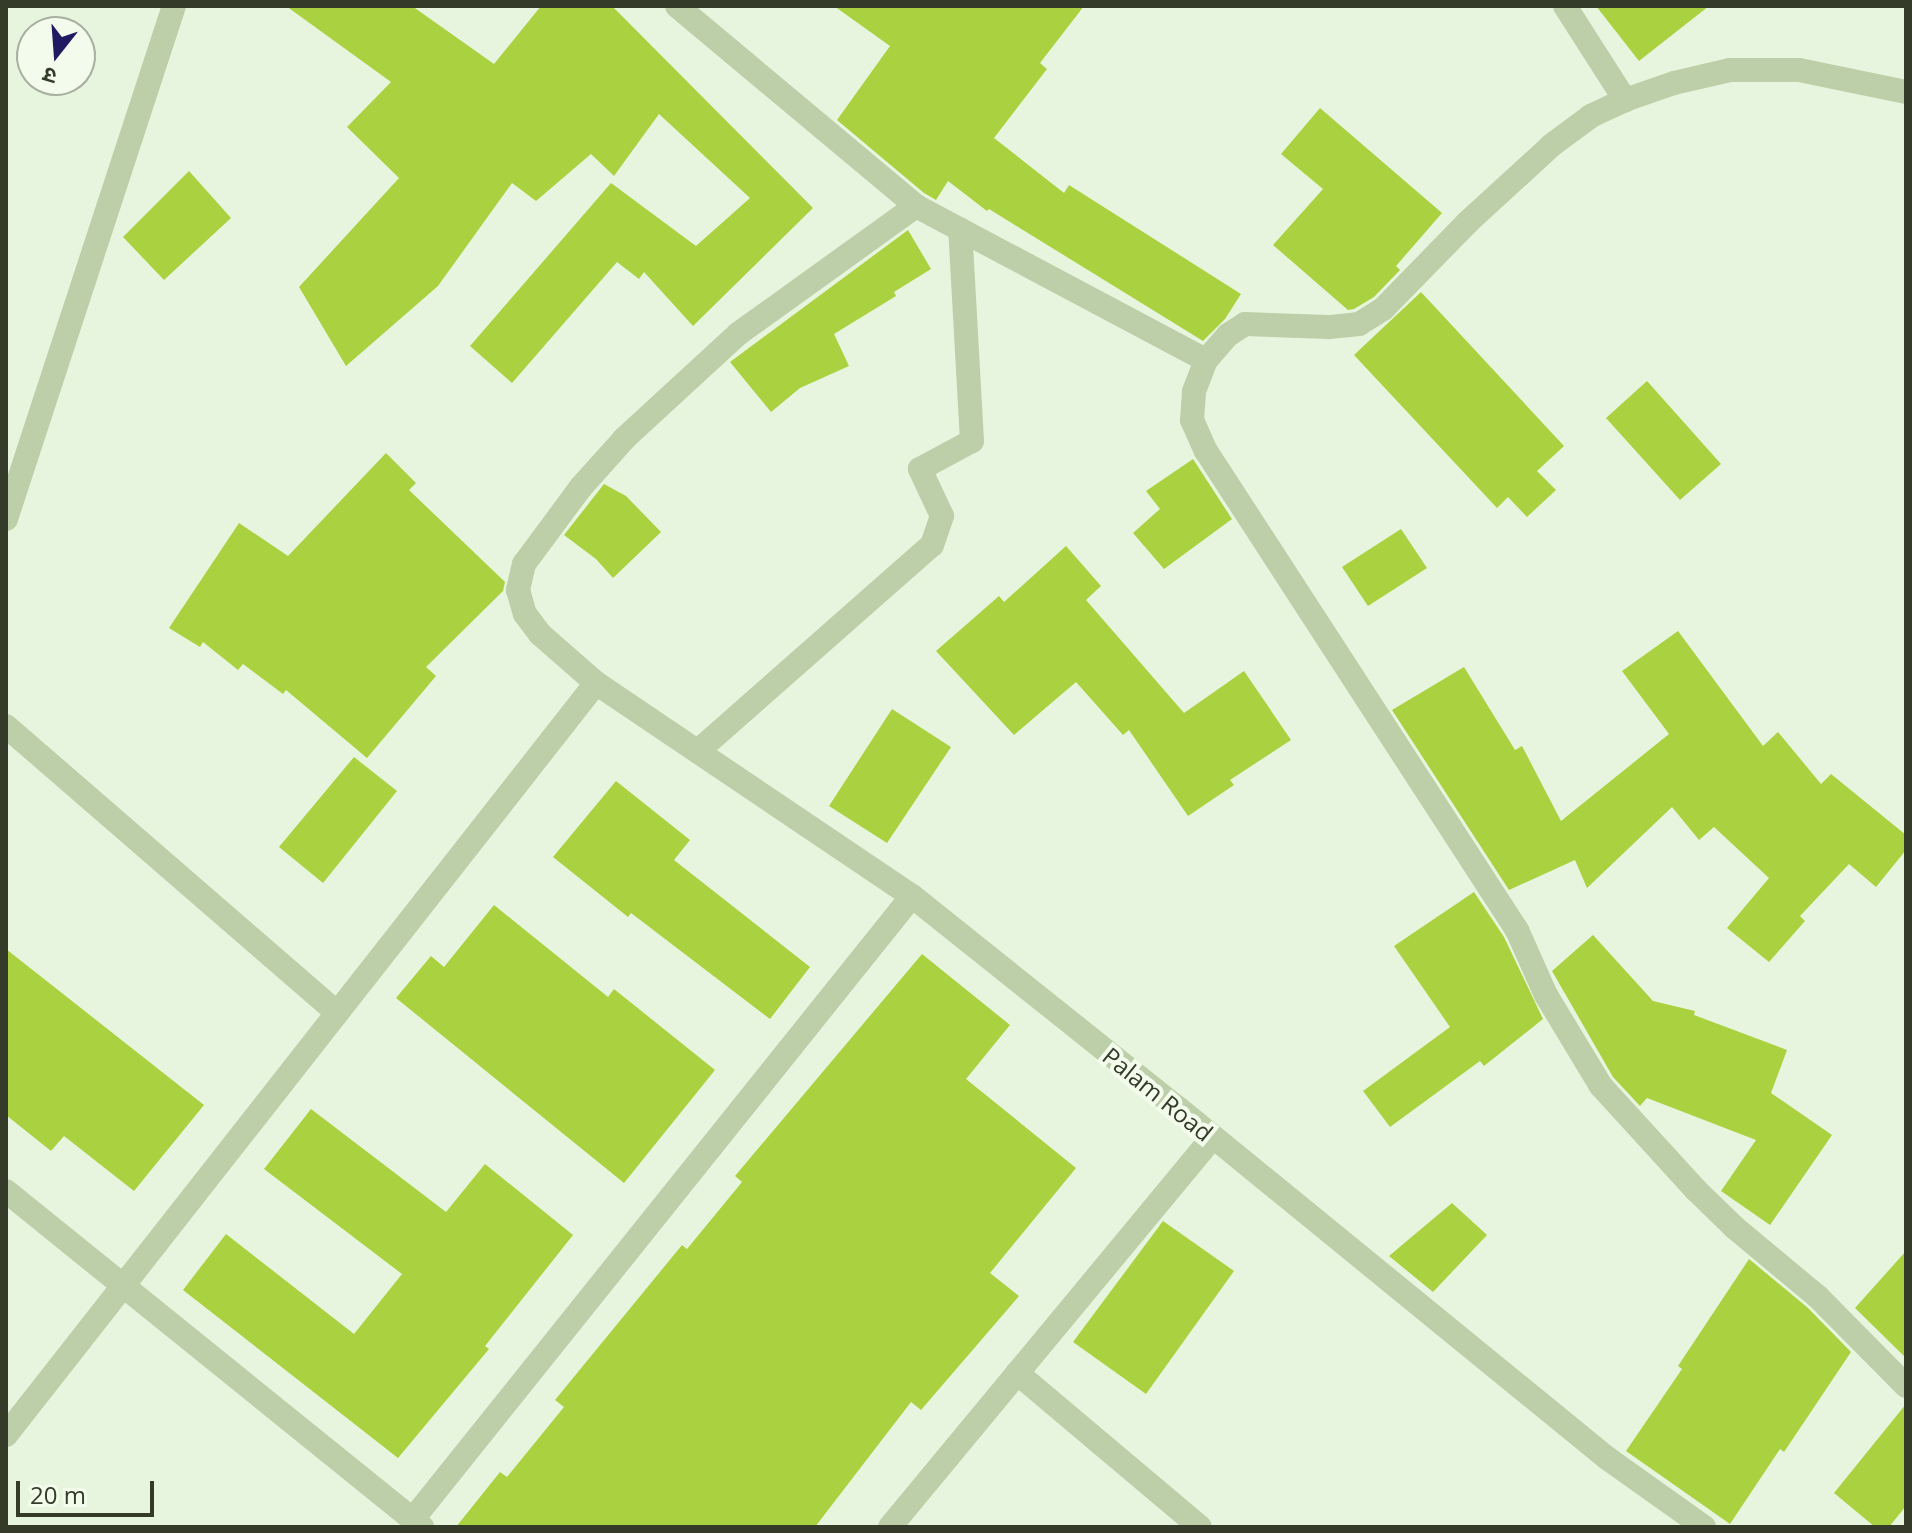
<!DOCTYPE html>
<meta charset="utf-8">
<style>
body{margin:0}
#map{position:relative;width:1912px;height:1533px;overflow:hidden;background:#e8f5de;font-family:"Open Sans","Noto Sans Devanagari",sans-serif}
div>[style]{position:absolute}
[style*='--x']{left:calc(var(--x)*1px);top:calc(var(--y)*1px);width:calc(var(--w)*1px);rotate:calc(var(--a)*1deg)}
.building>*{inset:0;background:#aad140}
.minor>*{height:24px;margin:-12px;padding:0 12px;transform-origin:12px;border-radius:12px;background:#bccfa8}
span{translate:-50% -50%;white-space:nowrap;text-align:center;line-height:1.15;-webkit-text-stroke:8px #f3fcec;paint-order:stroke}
.street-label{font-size:24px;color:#353b29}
.frame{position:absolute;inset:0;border:8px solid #353b29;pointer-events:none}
.north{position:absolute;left:16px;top:16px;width:80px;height:80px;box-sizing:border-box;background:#f3fcec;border:2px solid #a7af9e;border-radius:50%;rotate:197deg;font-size:22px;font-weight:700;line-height:32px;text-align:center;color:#353b29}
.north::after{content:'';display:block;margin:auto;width:28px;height:36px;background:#201a62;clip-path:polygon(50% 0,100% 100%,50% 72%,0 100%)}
.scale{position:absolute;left:16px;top:1481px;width:138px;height:36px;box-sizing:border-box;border:4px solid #353b29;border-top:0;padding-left:10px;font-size:24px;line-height:28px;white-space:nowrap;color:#353b29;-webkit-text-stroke:6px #f3fcec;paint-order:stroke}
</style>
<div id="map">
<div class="building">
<i style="clip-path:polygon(286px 6px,412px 6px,494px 64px,541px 6px,612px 6px,813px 208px,693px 326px,644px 272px,639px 279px,617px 262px,512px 383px,470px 346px,611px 183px,696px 246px,750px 198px,659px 114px,614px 176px,591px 154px,536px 201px,512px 183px,438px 286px,346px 366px,299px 287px,399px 178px,347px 127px,391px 82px)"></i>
<i style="clip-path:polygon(834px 6px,1084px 6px,1040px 63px,1047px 69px,994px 138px,1064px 193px,1069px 185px,1241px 294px,1225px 319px,1203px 341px,989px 209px,987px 211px,948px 181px,936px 200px,924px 193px,837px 120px,890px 46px)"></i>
<i style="clip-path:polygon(1596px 6px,1709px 6px,1639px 61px)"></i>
<i style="clip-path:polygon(1320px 108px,1442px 213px,1396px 266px,1400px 270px,1374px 297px,1354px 309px,1348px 310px,1273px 245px,1323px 189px,1281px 154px)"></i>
<i style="clip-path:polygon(189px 171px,231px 218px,164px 280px,123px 237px)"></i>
<i style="clip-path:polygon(908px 230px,931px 269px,894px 292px,896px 296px,834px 334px,849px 366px,800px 388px,771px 412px,730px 362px)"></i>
<i style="clip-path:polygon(1421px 292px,1564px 446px,1537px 471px,1556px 490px,1527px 517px,1508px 497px,1497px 508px,1354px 355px)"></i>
<i style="clip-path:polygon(1647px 381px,1721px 464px,1680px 500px,1606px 418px)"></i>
<i style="clip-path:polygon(386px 453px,416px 483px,409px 490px,505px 582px,503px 591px,426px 667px,436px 676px,367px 758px,286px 690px,283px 694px,243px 664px,238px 670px,203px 642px,200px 647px,169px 628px,239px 523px,288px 556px)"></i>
<i style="clip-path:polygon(1193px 459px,1232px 519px,1164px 569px,1133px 533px,1160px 509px,1146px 491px)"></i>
<i style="clip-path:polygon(604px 484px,626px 496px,661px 532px,613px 578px,596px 559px,564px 535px)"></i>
<i style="clip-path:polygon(1401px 529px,1427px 568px,1368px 606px,1342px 567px)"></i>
<i style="clip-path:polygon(1066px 546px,1101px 586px,1086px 600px,1184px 713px,1244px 671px,1291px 740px,1230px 780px,1234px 785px,1188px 816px,1129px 730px,1123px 735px,1076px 682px,1014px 735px,936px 651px,999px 596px,1004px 602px)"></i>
<i style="clip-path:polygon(1678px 631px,1763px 746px,1778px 732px,1821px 784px,1831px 774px,1906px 835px,1906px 850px,1876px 887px,1849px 864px,1800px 916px,1805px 921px,1769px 962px,1727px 928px,1769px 878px,1714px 827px,1699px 840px,1672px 807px,1587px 888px,1575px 860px,1509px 890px,1392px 710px,1464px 667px,1515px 750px,1522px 746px,1561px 821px,1669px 734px,1622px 671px)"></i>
<i style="clip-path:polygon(892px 709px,951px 747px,887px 843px,829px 806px)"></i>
<i style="clip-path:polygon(354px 757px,397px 791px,323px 883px,279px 847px)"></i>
<i style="clip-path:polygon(616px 781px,690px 840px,674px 860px,810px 967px,770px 1019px,631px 913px,628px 917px,553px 857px)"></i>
<i style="clip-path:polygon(1474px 892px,1504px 937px,1543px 1019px,1484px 1066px,1480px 1061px,1390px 1127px,1363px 1091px,1450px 1027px,1394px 946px)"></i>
<i style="clip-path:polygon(494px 905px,608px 997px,614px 989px,715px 1070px,624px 1183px,396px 998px,431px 956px,444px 967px)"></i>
<i style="clip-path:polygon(1593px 935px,1653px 1001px,1695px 1011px,1694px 1015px,1787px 1050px,1771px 1093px,1832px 1135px,1770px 1225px,1721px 1191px,1756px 1140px,1647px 1098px,1640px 1106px,1613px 1077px,1552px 971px)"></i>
<i style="clip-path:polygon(6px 949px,204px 1105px,134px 1191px,64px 1136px,51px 1151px,6px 1115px)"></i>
<i style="clip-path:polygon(922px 954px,1010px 1025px,966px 1079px,1076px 1168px,990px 1273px,1019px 1296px,921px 1410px,911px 1402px,815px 1527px,456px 1527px,500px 1472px,507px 1477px,564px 1407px,555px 1400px,682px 1245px,687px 1249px,742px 1182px,735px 1176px)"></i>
<i style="clip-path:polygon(311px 1109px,446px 1212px,485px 1164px,573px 1235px,485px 1346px,489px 1349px,398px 1458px,183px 1290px,226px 1234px,354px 1334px,402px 1274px,264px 1169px)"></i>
<i style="clip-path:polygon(1452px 1203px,1487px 1235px,1433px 1292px,1389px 1256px)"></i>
<i style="clip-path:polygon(1163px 1221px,1234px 1271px,1146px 1394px,1073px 1342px)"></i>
<i style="clip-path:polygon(1906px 1251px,1906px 1358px,1855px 1308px)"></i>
<i style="clip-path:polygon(1749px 1259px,1808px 1308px,1851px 1352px,1784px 1452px,1780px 1449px,1730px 1524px,1626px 1451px,1682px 1369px,1678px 1366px)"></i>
<i style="clip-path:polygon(1906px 1404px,1906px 1506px,1889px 1527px,1875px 1527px,1834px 1493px)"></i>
</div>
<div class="minor">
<i style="--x:677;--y:6;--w:312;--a:39.9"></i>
<i style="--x:916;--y:206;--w:328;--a:28"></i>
<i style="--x:1565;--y:6;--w:112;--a:57.4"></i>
<i style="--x:1906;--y:92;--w:109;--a:-168.4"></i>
<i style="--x:1799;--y:70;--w:69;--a:180"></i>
<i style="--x:1730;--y:70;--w:57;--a:166.9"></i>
<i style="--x:1674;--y:83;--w:52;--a:160.9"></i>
<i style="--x:1625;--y:100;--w:38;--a:155"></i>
<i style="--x:1591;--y:116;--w:49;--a:143.4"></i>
<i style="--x:1552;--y:145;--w:115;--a:137.5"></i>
<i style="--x:1467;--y:223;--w:120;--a:134.3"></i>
<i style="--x:1383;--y:309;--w:28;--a:148"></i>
<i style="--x:1359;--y:324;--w:30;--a:174"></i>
<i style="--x:1329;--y:327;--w:84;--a:-178"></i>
<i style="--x:1245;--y:324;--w:20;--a:147"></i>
<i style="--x:1228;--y:335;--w:33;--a:131"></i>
<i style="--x:1206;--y:360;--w:34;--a:111"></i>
<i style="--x:1194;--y:392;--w:28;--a:94"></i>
<i style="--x:1192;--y:420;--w:34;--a:66"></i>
<i style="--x:1206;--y:451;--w:571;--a:57.01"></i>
<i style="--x:1517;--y:930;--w:71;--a:66"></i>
<i style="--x:1546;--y:995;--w:106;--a:58.9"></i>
<i style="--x:1601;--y:1086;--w:141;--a:47.6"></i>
<i style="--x:1696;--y:1190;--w:53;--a:44.2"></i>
<i style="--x:1734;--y:1227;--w:109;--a:39.8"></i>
<i style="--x:1818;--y:1297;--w:125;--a:45.3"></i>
<i style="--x:916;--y:206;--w:219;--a:144.3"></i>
<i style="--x:738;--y:334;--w:154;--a:137.4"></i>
<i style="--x:625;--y:438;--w:66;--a:131.9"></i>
<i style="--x:581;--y:487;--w:96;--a:126.5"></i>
<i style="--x:524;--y:564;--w:27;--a:103"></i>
<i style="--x:518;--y:590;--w:25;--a:74"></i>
<i style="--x:525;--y:614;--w:25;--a:53"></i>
<i style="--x:540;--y:634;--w:74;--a:41.2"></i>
<i style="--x:596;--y:683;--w:381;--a:34"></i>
<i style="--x:912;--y:896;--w:340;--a:38.6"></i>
<i style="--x:1178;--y:1108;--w:554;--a:39.21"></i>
<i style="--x:1607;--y:1458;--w:119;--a:35.4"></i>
<i style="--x:6;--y:519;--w:540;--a:-71.87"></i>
<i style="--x:6;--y:726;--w:438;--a:40.9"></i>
<i style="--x:698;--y:751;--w:312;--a:-41.4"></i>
<i style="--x:932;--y:545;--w:31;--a:-71"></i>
<i style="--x:942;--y:516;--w:52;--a:-115.1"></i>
<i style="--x:920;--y:469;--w:59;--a:-28.3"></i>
<i style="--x:972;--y:441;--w:212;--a:-93.2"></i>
<i style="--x:6;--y:1191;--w:535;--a:38.93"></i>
<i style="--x:1017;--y:1373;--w:239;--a:40.1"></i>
<i style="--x:6;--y:1435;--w:956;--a:-51.88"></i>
<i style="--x:413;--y:1519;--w:798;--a:-51.31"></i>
<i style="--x:890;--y:1527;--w:505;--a:-50.38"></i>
</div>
<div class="street-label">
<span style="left:1158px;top:1094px;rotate:39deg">Palam Road</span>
</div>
<div class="frame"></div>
<div class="north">उ</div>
<div class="scale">20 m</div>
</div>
